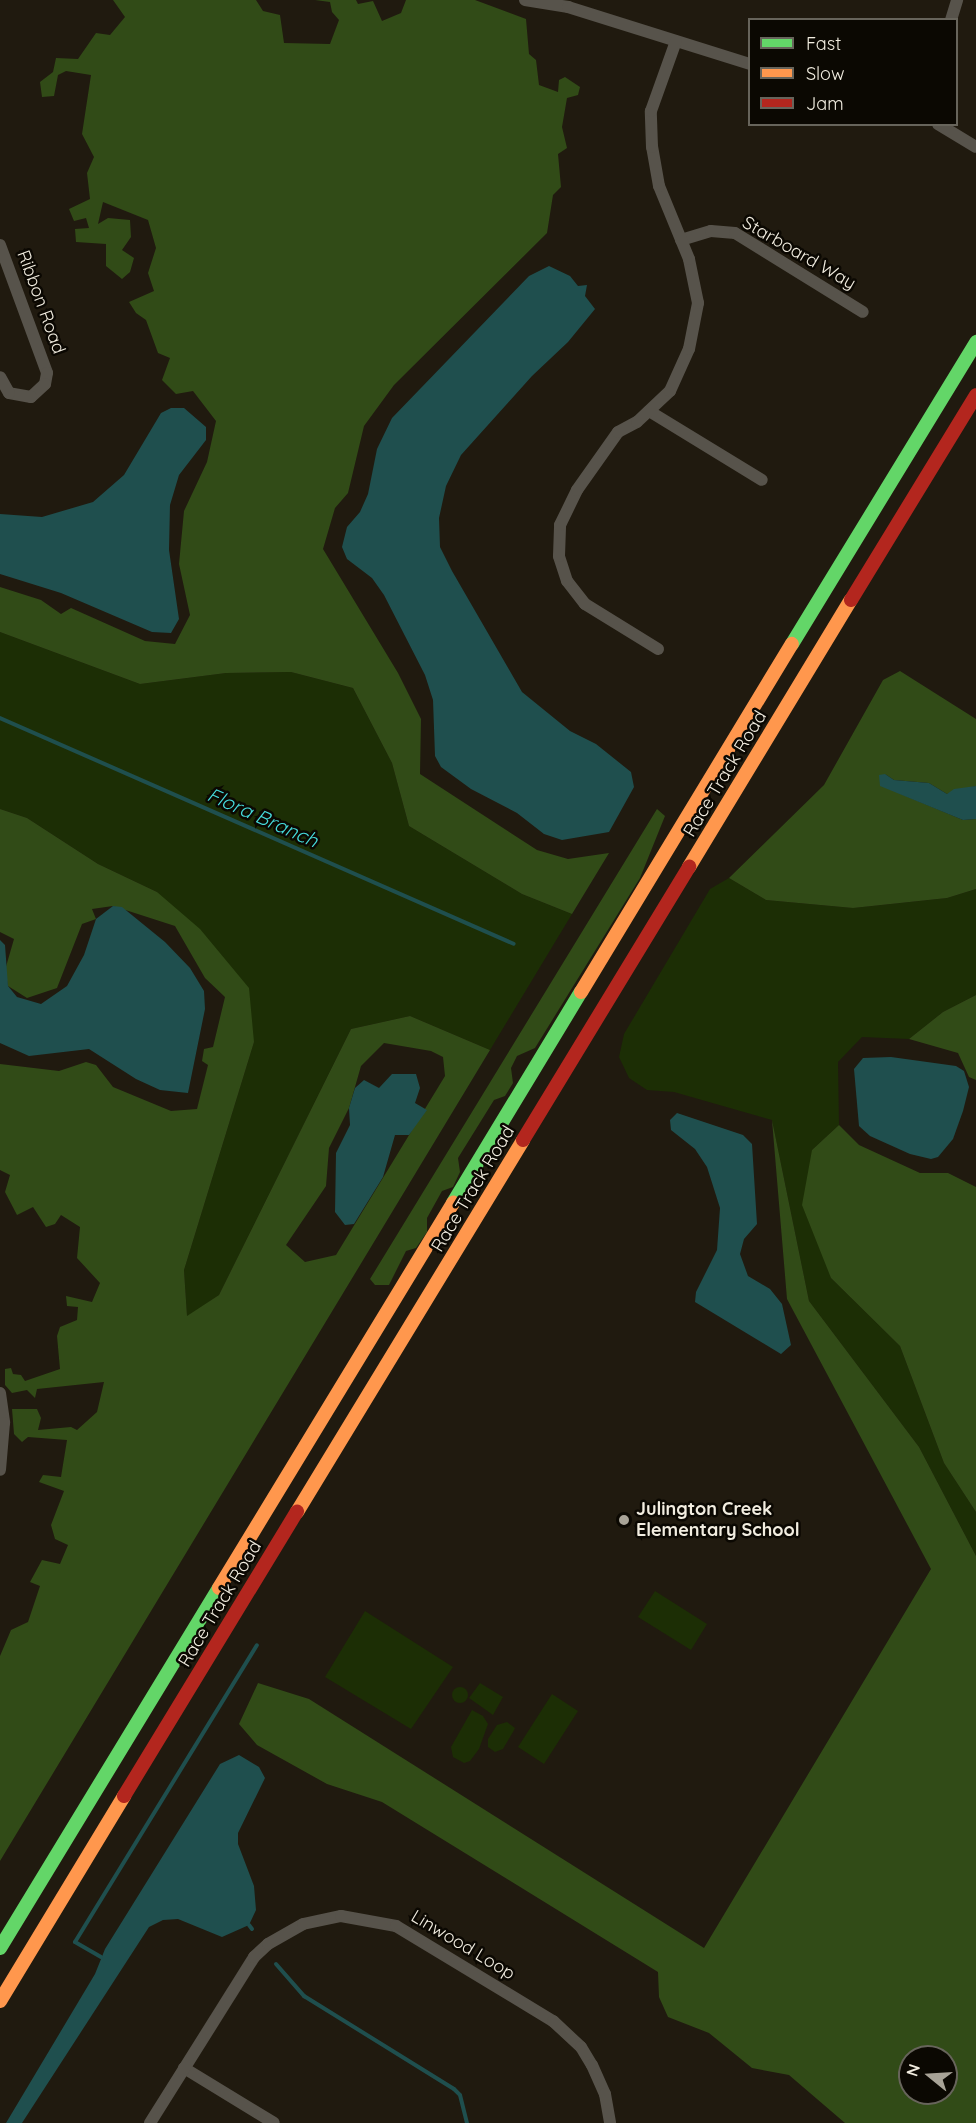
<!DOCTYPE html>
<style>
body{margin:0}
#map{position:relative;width:976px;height:2123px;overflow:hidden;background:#201a0f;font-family:Quicksand,sans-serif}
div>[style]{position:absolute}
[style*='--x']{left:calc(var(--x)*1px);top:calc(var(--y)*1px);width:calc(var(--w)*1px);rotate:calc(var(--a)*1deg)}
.green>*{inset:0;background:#1c2e05}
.round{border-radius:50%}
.forest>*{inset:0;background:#314b17}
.water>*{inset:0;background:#1f4f4e}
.stream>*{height:4px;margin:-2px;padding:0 2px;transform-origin:2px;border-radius:2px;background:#1f4f4e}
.street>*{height:12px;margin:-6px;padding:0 6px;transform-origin:6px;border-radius:6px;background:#57534b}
.fast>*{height:14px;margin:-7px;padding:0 7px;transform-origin:7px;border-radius:7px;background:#63d668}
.slow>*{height:14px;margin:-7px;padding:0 7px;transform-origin:7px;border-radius:7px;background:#ff974d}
.jam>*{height:14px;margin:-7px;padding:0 7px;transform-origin:7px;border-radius:7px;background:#b3261e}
.dots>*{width:16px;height:16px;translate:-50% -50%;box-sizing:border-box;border:3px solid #0b0802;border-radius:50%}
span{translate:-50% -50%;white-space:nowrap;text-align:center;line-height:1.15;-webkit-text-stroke:5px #0b0802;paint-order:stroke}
.street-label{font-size:18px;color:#f2ede0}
.poi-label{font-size:18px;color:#f2ede0;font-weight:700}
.left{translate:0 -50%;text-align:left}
.water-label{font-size:20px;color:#46dbdb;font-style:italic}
.legend{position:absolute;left:748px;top:18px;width:210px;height:108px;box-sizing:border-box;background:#0b0802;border:2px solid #67645b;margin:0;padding:8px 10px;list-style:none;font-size:18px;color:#f2ede0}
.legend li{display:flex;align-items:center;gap:12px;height:30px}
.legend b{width:30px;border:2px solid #67645b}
.north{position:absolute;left:898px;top:2045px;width:60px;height:60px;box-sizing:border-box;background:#0b0802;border:2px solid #67645b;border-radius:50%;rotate:288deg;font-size:16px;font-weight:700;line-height:24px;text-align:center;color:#f2ede0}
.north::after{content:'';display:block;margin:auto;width:21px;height:27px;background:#a8a397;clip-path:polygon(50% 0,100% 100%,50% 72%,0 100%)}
</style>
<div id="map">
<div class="green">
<i style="clip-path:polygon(0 632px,140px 684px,226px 673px,291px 672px,353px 688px,392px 763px,409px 826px,522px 894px,572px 914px,490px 1050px,410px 1016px,351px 1029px,219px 1295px,187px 1317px,184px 1270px,254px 1042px,157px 892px,98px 864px,27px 818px,0 809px)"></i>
<i style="clip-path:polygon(729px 878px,766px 900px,853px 908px,947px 898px,976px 889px,976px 995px,943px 1012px,909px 1039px,862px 1037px,838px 1062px,839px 1125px,812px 1150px,831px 1278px,900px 1346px,944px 1463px,976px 1512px,976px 1556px,919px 1447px,809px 1301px,772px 1120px,674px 1092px,647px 1090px,629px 1078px,619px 1057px,624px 1034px,710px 889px)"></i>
<i style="clip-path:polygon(655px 1591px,707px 1624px,691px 1650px,638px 1617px)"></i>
<i style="clip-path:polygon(365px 1611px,453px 1667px,411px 1729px,325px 1677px)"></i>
<i style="clip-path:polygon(480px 1683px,503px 1697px,493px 1715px,469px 1698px)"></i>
<i class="round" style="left:452px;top:1687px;width:16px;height:16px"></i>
<i style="clip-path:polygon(552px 1694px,578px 1711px,544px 1764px,518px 1747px)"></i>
<i style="clip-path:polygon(472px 1710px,483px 1716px,488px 1724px,479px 1749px,470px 1761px,464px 1763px,453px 1757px,451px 1747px)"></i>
<i style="clip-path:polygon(507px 1722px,515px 1728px,513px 1732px,503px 1749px,495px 1752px,488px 1747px,488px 1739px,497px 1725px)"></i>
</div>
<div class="forest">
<i style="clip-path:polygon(113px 0,256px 0,263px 11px,280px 15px,284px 43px,330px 44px,339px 20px,332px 12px,330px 2px,315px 0,356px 0,358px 4px,373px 1px,382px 21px,401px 13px,406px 0,475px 0,526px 19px,529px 54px,536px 60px,539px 85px,558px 92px,559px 80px,565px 77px,580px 87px,578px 95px,567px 98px,562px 127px,567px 148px,558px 154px,561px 187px,553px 195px,547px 233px,394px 385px,364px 426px,348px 493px,335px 508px,323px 549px,398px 673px,421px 719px,420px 774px,537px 850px,568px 859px,609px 853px,572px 914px,522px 894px,409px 826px,392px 763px,353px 688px,291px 672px,226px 673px,140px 684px,0 632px,0 587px,41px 600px,61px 614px,71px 608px,145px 641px,175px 644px,190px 615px,179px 564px,184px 511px,207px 462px,216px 421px,193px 391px,176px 394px,162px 380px,170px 358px,158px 353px,146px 320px,136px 313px,129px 302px,154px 291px,148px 273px,156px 248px,148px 220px,103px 202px,98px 224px,108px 218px,130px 220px,131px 237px,122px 250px,134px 258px,130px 272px,122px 279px,106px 266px,106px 244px,76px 242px,75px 229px,89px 228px,86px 218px,74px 221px,69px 209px,90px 199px,87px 173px,94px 157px,82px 134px,91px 75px,66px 71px,58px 75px,54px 96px,42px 97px,40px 82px,53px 72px,56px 58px,78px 59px,96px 33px,110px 35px,125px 17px)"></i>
<i style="clip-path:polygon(900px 671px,976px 719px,976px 786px,947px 794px,929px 783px,894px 780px,885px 774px,901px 794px,963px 820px,976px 819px,976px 889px,947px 898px,853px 908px,766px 900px,729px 878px,824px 785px,883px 680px)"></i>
<i style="clip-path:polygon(evenodd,0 809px,27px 818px,98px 864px,157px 892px,200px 929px,249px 988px,254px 1042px,184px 1270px,187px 1316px,219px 1295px,351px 1029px,410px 1016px,490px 1050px,0 1861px,0 1656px,11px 1630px,28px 1622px,40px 1586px,30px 1582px,42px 1560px,60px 1564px,68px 1545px,55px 1539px,51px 1525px,64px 1491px,39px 1482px,43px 1475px,61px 1477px,67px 1440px,28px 1437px,22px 1442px,14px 1434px,12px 1409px,37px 1409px,41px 1418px,38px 1430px,71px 1427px,77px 1430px,97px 1412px,104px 1382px,37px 1389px,35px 1398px,27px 1390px,12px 1393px,5px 1385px,5px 1369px,11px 1368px,13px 1374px,21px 1375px,25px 1381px,60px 1369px,57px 1336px,60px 1327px,77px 1320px,78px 1307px,67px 1306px,66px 1296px,92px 1302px,100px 1283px,77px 1258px,80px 1227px,61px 1215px,55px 1224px,46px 1227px,33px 1207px,17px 1215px,5px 1192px,10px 1175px,0 1170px,0 1064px,59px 1071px,86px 1062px,96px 1065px,113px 1087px,171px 1111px,197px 1109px,208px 1065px,202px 1061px,204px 1049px,213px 1047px,225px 997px,205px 978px,175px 926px,113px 906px,92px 909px,96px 919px,82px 924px,57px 988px,27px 998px,8px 986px,5px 970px,14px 939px,0 932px,0 809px,384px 1043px,431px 1051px,443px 1057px,445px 1076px,336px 1255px,305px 1262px,286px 1245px,326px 1186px,329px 1148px,349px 1108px,361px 1066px,384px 1043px)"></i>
<i style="clip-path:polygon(657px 809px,665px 816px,640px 878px,535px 1048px,517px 1056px,511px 1068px,513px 1083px,505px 1096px,494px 1100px,458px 1158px,460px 1172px,453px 1187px,442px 1191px,427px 1218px,427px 1232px,416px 1248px,406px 1251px,389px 1285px,375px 1285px,370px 1279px)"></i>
<i style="clip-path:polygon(976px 995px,976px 1080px,969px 1077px,958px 1053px,909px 1039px,943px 1012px)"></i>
<i style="clip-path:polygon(evenodd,772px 1120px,809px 1301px,919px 1447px,976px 1556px,976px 2123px,845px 2123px,789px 2075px,752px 2068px,709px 2033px,668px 2017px,659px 1997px,658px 1972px,382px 1802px,327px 1784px,257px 1745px,239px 1724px,258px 1683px,309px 1699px,704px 1948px,931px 1569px,787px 1299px,772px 1120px,910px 2057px,946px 2057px,946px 2093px,910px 2093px,910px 2057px)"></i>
<i style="clip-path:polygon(839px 1125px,859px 1145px,920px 1173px,948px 1173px,976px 1187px,976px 1512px,944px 1463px,900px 1346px,831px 1278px,802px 1205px,812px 1150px)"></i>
</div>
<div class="water">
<i style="clip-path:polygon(549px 266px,570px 276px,578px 286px,587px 285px,585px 296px,595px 309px,568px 342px,532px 376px,461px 455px,446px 486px,439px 518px,440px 547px,452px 571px,522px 692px,570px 731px,596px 744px,631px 772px,634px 787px,609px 832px,562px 840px,544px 834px,517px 813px,471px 789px,441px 767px,435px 756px,433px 700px,425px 675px,384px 595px,372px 578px,347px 559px,342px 547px,347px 527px,360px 512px,368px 494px,377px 449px,392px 418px,529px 276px)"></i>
<i style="clip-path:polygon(171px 408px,184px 408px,206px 427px,206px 440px,179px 475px,170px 505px,169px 550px,179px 619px,171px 633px,152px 632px,61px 593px,0 574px,0 514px,42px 517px,93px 502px,124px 475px,161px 413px)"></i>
<i style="clip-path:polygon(885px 774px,894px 780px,929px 783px,947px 794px,954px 789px,976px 786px,976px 819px,963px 820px,880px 786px,879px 775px)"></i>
<i style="clip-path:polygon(113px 906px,122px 907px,165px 942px,190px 968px,204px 991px,205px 1009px,188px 1093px,160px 1090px,136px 1079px,89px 1049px,29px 1056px,0 1043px,0 940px,5px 945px,8px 986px,17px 997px,41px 1004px,67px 986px,84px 955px,96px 919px)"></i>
<i style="clip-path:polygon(891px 1057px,956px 1066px,964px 1071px,969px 1087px,963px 1111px,953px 1139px,938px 1157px,931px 1159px,910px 1154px,870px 1136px,859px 1126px,854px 1069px,863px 1058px)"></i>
<i style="clip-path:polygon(392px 1074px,416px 1074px,420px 1088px,415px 1103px,427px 1110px,409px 1135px,395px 1135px,383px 1177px,354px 1224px,345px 1225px,335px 1212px,336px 1153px,350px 1125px,349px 1108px,355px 1088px,364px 1080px,379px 1088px)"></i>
<i style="clip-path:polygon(677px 1113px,743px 1135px,752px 1144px,757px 1224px,744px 1239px,740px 1254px,748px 1276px,770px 1289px,782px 1304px,791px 1345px,781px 1354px,695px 1302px,696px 1292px,717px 1250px,720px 1208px,707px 1167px,695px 1149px,671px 1130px,670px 1120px)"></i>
<i style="clip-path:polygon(239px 1755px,259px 1767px,265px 1778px,238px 1833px,238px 1844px,254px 1886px,256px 1910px,249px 1925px,222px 1937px,178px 1919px,163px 1920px,149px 1927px,22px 2123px,6px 2123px,95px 1974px,105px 1949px,220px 1764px)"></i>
</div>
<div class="stream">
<i style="--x:0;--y:718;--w:561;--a:23.73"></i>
<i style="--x:249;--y:1925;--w:5;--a:53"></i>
<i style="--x:101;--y:1957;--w:30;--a:-150"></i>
<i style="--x:75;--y:1942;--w:348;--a:-58.5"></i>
<i style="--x:276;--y:1964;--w:43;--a:48.8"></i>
<i style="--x:304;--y:1996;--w:176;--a:31.8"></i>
<i style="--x:454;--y:2089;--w:8;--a:45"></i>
<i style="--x:460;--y:2095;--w:29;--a:76"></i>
</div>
<div class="street">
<i style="--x:525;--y:0;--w:44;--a:9.2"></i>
<i style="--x:568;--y:7;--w:191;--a:17.4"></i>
<i style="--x:951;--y:20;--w:21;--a:-73"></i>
<i style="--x:938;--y:124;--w:44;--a:31.2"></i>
<i style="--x:681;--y:240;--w:31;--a:-17"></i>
<i style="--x:711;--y:231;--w:24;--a:5"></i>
<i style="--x:735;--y:233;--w:150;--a:31.7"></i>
<i style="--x:0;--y:245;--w:136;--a:69.8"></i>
<i style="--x:47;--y:373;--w:11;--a:100"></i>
<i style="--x:45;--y:384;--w:19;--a:137"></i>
<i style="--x:31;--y:397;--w:22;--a:-170"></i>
<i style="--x:9;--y:393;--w:18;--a:-119"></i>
<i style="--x:649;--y:411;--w:132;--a:31.4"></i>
<i style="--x:658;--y:649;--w:86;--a:-148.3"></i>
<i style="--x:585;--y:604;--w:29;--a:-128"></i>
<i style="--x:567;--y:581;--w:26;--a:-108"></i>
<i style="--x:559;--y:556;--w:31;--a:-88"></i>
<i style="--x:560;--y:525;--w:39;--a:-64"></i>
<i style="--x:577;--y:490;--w:71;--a:-54.7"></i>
<i style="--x:618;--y:432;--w:21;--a:-28"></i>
<i style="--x:637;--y:422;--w:45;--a:-43.2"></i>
<i style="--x:670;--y:391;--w:46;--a:-65.7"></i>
<i style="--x:689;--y:349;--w:47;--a:-78.9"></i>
<i style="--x:698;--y:303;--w:45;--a:-101.6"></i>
<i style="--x:689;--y:259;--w:79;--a:-112.3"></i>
<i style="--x:659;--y:186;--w:40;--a:-100"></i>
<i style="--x:652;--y:147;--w:36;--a:-92"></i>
<i style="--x:651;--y:111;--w:74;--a:-70.3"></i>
<i style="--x:0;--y:1393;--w:30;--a:82"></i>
<i style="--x:4;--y:1423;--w:47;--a:94.9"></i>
<i style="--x:184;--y:2068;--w:105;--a:31.4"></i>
<i style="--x:150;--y:2123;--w:196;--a:-57.9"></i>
<i style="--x:254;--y:1957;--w:19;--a:-43"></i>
<i style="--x:268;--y:1944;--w:40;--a:-29.7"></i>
<i style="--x:303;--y:1924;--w:39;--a:-12"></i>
<i style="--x:341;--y:1916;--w:56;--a:10.3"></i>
<i style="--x:396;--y:1926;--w:184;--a:31.2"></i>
<i style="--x:553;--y:2021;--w:38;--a:43"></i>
<i style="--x:581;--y:2047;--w:21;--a:59"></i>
<i style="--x:592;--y:2065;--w:32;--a:66"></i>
<i style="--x:605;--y:2094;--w:29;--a:80"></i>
</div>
<div class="fast">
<i style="--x:792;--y:644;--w:354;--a:-58.6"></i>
<i style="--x:453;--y:1203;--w:247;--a:-58.8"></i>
<i style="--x:0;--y:1948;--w:421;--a:-58.7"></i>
</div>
<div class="slow">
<i style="--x:689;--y:867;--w:312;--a:-58.8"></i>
<i style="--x:581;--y:992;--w:407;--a:-58.8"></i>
<i style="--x:297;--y:1512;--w:435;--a:-58.7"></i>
<i style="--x:219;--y:1588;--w:451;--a:-58.7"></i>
<i style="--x:0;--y:2001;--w:240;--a:-58.8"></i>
</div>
<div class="jam">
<i style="--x:851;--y:600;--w:240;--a:-58.6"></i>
<i style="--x:523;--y:1140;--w:320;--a:-58.7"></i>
<i style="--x:124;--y:1796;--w:333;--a:-58.7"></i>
</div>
<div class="dots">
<i style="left:624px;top:1520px;background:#a8a397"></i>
</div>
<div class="street-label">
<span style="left:799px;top:253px;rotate:30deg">Starboard Way</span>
<span style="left:41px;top:302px;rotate:70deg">Ribbon Road</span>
<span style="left:725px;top:774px;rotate:-59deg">Race Track Road</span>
<span style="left:473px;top:1189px;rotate:-59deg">Race Track Road</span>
<span style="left:220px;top:1604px;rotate:-59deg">Race Track Road</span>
<span style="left:463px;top:1945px;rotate:31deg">Linwood Loop</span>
</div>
<div class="poi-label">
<span class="left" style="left:636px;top:1520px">Julington Creek<br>Elementary School</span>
</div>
<div class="water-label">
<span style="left:263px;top:817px;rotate:24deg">Flora Branch</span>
</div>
<ul class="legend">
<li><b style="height:8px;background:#63d668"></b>Fast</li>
<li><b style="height:8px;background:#ff974d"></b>Slow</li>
<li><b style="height:8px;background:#b3261e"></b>Jam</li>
</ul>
<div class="north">N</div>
</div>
